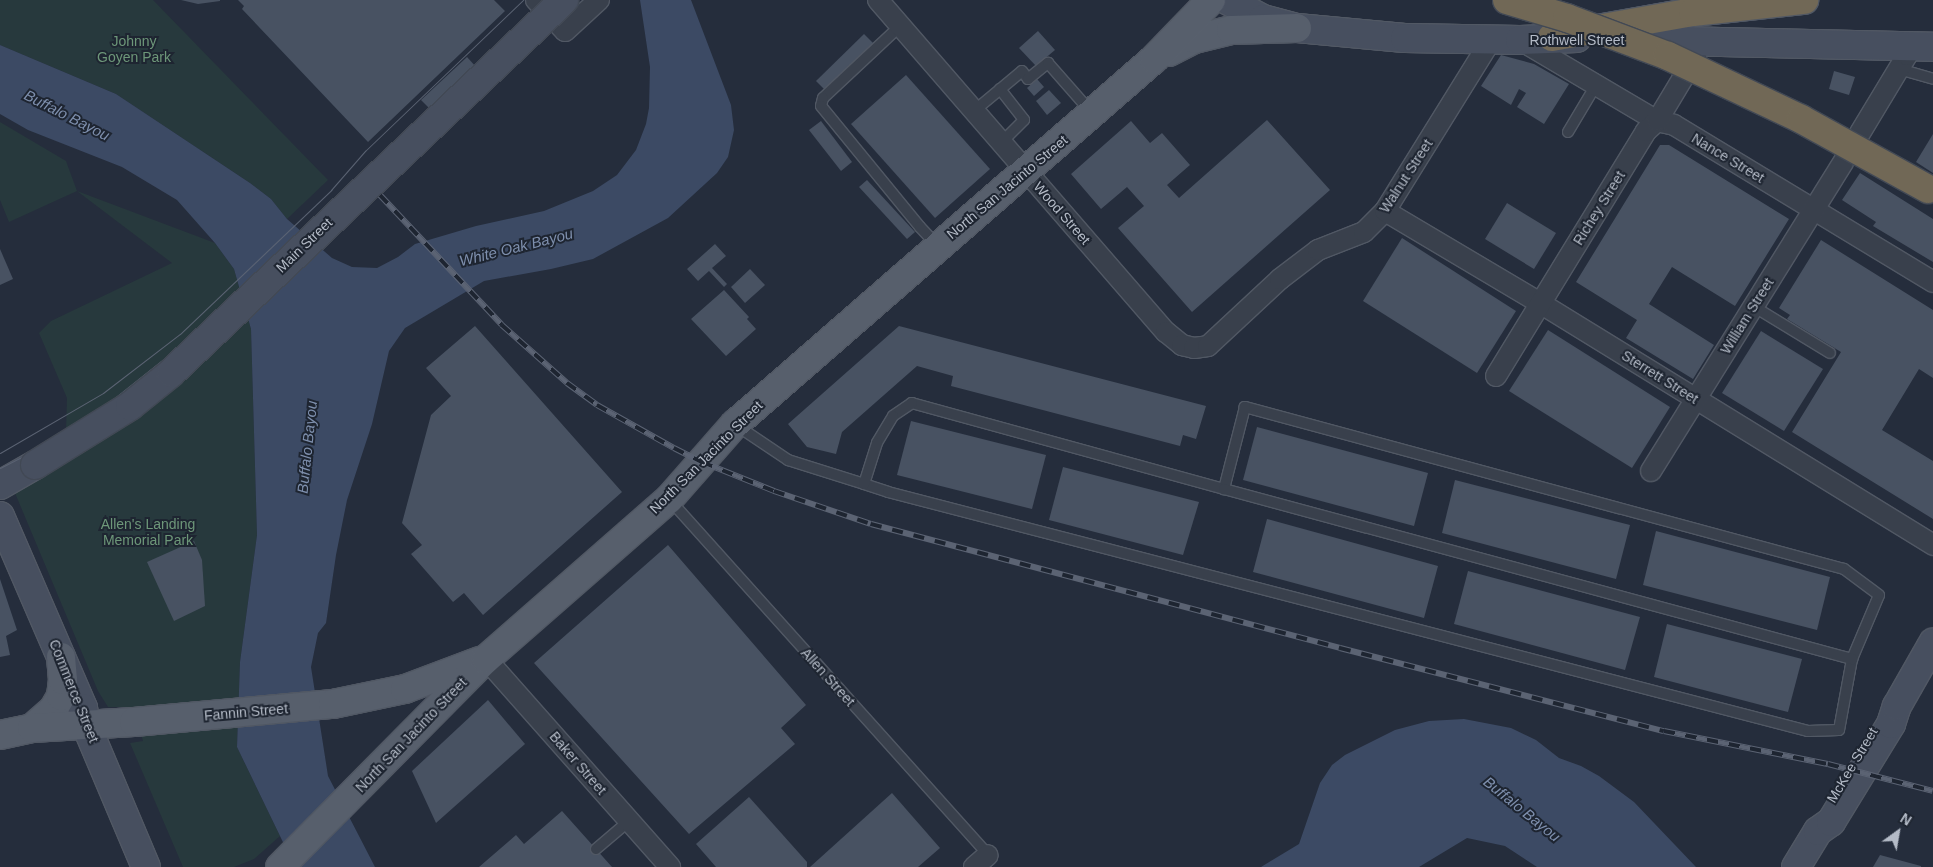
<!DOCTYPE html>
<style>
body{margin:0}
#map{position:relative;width:1933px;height:867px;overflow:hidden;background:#252d3c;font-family:Helvetica,sans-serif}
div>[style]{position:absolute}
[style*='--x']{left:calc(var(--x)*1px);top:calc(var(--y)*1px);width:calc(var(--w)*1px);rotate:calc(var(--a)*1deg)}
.green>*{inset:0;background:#27393d}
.water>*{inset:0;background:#3c4a64}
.building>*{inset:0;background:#485262}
.roads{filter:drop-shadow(1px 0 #515864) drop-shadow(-1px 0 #515864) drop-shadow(0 1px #515864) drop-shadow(0 -1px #515864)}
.lane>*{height:10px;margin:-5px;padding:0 5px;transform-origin:5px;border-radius:5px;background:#39404c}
.street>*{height:20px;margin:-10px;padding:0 10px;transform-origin:10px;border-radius:10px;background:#39404c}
.secondary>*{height:28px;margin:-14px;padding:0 14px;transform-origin:14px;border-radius:14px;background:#474f5f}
.primary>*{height:28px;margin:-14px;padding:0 14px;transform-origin:14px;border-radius:14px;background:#575f6c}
.highway>*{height:28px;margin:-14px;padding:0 14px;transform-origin:14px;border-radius:14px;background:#716856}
.tram>*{height:1px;margin:-0.5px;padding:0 0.5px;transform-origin:0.5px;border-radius:0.5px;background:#5b6373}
.rail>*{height:5.5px;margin-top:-2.75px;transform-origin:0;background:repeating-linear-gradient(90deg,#1e2531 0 11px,#5b6373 0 22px);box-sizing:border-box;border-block:1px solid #5b6373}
.bridges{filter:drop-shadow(1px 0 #424955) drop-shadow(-1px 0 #424955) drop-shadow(0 1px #424955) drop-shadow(0 -1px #424955)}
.secondary-bridge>*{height:28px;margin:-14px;padding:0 14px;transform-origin:14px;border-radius:14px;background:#474f5f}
.highway-bridge>*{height:28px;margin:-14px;padding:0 14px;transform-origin:14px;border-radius:14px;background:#716856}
span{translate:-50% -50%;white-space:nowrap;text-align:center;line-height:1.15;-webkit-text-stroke:4px #1e2531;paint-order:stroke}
.street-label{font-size:14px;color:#b4bbc7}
.park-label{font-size:14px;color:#6d9779}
.water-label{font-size:15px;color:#7e8fad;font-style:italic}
.north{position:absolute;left:1873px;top:807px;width:50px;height:50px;-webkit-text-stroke:4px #1e2531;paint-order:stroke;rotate:32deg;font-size:14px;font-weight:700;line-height:20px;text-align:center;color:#b4bbc7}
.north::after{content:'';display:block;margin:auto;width:18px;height:22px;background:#b4bbc7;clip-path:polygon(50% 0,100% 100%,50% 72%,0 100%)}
</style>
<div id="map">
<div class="green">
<i style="clip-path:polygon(0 0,153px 0,328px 180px,287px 219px,271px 199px,250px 183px,116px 94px,0 45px)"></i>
<i style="clip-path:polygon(0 122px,66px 161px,77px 191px,215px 243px,234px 269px,251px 329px,257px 535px,240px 662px,237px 747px,280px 836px,254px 859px,234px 867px,183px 867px,130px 743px,143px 741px,133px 707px,108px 707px,98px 691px,15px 493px,65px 464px,67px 398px,39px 333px,51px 321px,172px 263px,77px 191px,9px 222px,0 200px)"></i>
</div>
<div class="water">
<i style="clip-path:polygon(640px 0,691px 0,731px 105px,734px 130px,728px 157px,717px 173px,668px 218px,593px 259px,551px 269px,484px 281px,405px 328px,389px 351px,372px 424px,347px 500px,336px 555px,326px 623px,318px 633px,311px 667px,328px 776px,375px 867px,295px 867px,237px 747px,240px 662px,257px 535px,251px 329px,234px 269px,215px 243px,177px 200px,122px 167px,28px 130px,0 114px,0 45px,116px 94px,250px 183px,271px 199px,287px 219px,332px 258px,352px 267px,377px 268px,398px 257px,415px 244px,476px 226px,544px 211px,593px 191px,617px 175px,636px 150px,646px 124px,649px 108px,650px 67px)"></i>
<i style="clip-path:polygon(1464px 719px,1511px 728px,1536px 740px,1559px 758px,1581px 766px,1599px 776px,1634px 802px,1696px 867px,1537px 867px,1505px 846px,1467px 838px,1419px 867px,1261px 867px,1299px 844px,1320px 783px,1332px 765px,1345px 755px,1395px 730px,1429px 721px)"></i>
</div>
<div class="building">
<i style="clip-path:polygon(181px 0,220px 0,220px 1px,198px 4px)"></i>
<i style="clip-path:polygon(238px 0,494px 0,505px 11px,368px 142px,242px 9px,244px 6px)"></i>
<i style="clip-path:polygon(1038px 31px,1055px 50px,1036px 66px,1019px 48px)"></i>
<i style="clip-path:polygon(864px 34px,875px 45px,827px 92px,816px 81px)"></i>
<i style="clip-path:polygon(1501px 55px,1534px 64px,1569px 84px,1544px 124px,1517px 107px,1526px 93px,1519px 89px,1511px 105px,1481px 86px)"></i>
<i style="clip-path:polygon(467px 57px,477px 68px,432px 111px,421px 100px)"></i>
<i style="clip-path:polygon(1834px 71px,1855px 77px,1849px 95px,1829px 89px)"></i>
<i style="clip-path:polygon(906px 75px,990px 169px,935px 218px,851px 124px)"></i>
<i style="clip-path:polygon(1037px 79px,1044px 87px,1034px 96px,1027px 88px)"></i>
<i style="clip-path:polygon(1049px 90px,1061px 103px,1047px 115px,1036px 101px)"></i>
<i style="clip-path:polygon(1267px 120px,1330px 190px,1192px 312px,1118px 228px,1144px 206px,1127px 187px,1101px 209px,1071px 174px,1131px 121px,1150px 143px,1162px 133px,1190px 165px,1167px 185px,1179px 198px)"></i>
<i style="clip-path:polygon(821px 121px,852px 162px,841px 171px,809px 130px)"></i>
<i style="clip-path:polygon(1933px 134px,1933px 173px,1916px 162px)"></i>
<i style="clip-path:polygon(1660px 145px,1669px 145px,1789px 219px,1735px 306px,1672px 267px,1649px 304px,1714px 345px,1693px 379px,1626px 338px,1637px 320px,1576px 282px)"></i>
<i style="clip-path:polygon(1860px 173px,1933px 219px,1933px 262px,1873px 226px,1876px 222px,1842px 200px)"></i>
<i style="clip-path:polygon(867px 180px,915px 232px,907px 239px,859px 187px)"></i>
<i style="clip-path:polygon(1507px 203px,1556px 233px,1534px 269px,1485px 239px)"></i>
<i style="clip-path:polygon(1402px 238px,1516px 311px,1477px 373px,1363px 301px)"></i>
<i style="clip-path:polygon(1821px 240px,1933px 310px,1933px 378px,1919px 369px,1882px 430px,1933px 461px,1933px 519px,1792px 432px,1841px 352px,1787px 319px,1790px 315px,1779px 308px)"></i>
<i style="clip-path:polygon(715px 244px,726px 256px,712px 268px,727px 284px,724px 287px,709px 271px,698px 281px,687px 269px)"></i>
<i style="clip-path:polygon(0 249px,13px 279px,0 285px)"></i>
<i style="clip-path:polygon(750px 269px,765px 285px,745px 303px,731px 287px)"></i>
<i style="clip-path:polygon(724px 290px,749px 317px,747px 319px,756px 329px,726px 356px,691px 319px)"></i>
<i style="clip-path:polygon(475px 326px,622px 492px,483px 615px,464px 593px,453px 602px,411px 554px,422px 545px,402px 523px,431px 415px,451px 396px,426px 368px)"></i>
<i style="clip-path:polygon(899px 326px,1206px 406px,1196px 439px,1183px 435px,1180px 446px,951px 386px,953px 376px,917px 366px,842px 432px,836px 454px,807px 447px,788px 424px)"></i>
<i style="clip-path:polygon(1548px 330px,1670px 407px,1632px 468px,1509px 391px)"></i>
<i style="clip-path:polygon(1761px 331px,1823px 369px,1784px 431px,1722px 393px)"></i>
<i style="clip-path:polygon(911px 421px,1046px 455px,1032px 509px,897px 475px)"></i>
<i style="clip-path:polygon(1257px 427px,1428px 473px,1414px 526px,1243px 480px)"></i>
<i style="clip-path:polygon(1063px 467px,1199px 502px,1183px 555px,1049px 520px)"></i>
<i style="clip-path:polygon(1455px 480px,1630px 525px,1616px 579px,1442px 533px)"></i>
<i style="clip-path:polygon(1267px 519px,1438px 566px,1424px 618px,1253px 572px)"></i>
<i style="clip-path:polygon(1656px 531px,1830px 577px,1817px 630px,1643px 585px)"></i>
<i style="clip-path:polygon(194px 541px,202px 560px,205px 606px,174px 621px,147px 562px)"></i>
<i style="clip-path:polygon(668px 545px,806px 705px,781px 728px,795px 744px,689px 834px,534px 663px)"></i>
<i style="clip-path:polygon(1468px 571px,1640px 617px,1625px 670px,1454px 624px)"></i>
<i style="clip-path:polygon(0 579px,17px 630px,6px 636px,10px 655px,0 657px)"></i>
<i style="clip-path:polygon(1667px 624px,1802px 659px,1788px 712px,1654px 677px)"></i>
<i style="clip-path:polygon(488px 700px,525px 744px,436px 823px,412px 771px)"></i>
<i style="clip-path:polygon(892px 793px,940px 848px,918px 867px,810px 867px)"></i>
<i style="clip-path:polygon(749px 797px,807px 862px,807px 867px,716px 867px,696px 844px)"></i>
<i style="clip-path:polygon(562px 811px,612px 867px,479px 867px,516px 835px,524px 844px)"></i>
<i style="clip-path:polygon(1880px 855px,1921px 866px,1921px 867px,1873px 867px)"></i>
</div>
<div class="roads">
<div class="lane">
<i style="--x:900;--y:26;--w:105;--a:136.9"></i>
<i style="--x:823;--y:98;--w:8;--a:104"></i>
<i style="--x:821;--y:106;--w:156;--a:50.7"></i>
<i style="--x:920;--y:227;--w:26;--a:47"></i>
<i style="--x:1899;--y:69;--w:35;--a:16"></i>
<i style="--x:1000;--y:89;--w:39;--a:52"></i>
<i style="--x:1024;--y:120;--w:33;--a:135"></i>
<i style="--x:974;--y:111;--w:62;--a:-39.8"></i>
<i style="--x:1022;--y:71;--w:10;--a:53"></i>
<i style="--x:1028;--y:79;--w:26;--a:-39"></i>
<i style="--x:1048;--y:63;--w:65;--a:48.7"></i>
<i style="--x:1568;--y:132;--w:55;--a:-59.2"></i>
<i style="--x:1753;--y:306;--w:90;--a:31.4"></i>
<i style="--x:736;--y:425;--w:63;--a:33.9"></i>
<i style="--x:788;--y:460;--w:80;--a:17.5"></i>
<i style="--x:864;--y:484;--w:25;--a:18"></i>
<i style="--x:888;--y:492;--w:951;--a:14.56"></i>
<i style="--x:1808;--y:731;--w:31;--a:-2"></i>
<i style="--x:1839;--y:730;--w:72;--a:-79.6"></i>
<i style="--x:1852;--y:659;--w:69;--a:-67.1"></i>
<i style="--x:1879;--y:595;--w:44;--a:-143.4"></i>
<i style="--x:1844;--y:569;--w:621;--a:-164.87"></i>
<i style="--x:1245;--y:407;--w:85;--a:104.4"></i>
<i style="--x:1224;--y:489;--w:324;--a:-164.6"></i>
<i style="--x:912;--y:403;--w:23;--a:146"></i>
<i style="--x:893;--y:416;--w:31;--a:121"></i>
<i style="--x:877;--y:443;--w:43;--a:107.6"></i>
<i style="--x:1224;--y:489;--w:651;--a:15.15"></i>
<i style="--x:669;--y:499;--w:478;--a:48.1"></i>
<i style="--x:596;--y:849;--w:43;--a:-40.3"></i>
</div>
<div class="street">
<i style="--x:536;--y:0;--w:42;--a:46.9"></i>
<i style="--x:565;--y:31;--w:46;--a:-42.4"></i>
<i style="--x:878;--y:0;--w:440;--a:49.1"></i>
<i style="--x:1166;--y:332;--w:21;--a:39"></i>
<i style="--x:1182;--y:345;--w:12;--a:14"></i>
<i style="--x:1194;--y:348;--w:14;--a:-8"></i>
<i style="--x:1208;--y:346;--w:98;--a:-42.9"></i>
<i style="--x:1280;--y:279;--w:48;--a:-37.3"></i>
<i style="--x:1318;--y:250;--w:49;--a:-21.4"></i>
<i style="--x:1364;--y:232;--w:30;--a:-45"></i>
<i style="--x:1385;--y:211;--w:201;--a:-58.2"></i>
<i style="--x:1520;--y:40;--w:159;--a:30.6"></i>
<i style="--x:1657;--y:121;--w:17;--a:13"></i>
<i style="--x:1674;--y:125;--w:303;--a:31.2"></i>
<i style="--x:1860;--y:133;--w:91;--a:-58.9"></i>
<i style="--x:1907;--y:55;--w:8;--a:-83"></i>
<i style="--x:1385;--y:211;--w:180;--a:30.7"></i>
<i style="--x:1540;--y:303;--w:462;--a:31.6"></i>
<i style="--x:1496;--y:376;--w:287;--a:-58.5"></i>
<i style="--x:1646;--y:131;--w:15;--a:-42"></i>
<i style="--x:1657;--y:121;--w:76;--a:-59"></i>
<i style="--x:1651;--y:471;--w:364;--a:-58.1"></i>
<i style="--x:486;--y:659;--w:278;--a:48.5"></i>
<i style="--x:974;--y:867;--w:18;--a:-41"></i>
</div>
<div class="secondary">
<i style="--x:1227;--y:0;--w:41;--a:27.8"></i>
<i style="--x:1263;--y:19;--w:35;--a:15"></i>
<i style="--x:1297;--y:28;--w:108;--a:5.3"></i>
<i style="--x:1405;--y:38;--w:115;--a:1"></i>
<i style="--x:1520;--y:40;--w:57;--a:-2"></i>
<i style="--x:1632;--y:40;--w:301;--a:1.3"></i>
<i style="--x:0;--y:485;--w:40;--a:-29.7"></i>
<i style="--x:0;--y:516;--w:209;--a:66.6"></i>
<i style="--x:83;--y:708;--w:17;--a:80"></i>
<i style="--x:86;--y:725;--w:154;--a:67.1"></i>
<i style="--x:1796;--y:867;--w:42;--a:-58.6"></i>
<i style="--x:1818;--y:831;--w:16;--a:-35"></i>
<i style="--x:1831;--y:822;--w:115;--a:-58.5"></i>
<i style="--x:1891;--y:724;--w:19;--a:-72"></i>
<i style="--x:1897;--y:706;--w:73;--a:-60.3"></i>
</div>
<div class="primary">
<i style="--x:1169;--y:52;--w:29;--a:-27"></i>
<i style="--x:1195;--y:39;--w:37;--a:-14"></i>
<i style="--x:1231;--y:30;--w:66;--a:-1.7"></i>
<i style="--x:32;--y:728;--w:28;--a:-41"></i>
<i style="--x:53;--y:710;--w:16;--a:-60"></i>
<i style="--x:61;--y:696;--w:16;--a:-83"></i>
<i style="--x:63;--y:680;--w:23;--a:-95"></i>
<i style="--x:0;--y:735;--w:33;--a:-12"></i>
<i style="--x:32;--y:728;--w:102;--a:-3.4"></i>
<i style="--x:134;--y:722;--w:200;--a:-5.2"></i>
<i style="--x:333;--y:704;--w:74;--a:-11.8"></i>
<i style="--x:405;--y:689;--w:80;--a:-20.5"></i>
<i style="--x:280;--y:867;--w:293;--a:-45.3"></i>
<i style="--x:486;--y:659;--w:243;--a:-41.2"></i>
<i style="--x:669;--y:499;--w:100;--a:-48.7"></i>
<i style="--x:735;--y:424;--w:556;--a:-41.06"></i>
<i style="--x:1154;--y:59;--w:82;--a:-46"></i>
</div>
<div class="highway">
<i style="--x:1552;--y:37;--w:143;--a:-10.1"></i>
<i style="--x:1693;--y:12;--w:112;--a:-6.2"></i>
</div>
</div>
<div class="tram">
<i style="--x:0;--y:453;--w:119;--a:-30.2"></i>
<i style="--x:103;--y:393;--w:97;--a:-37.5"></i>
<i style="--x:180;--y:334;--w:209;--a:-43.6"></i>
<i style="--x:331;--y:190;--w:52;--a:-48.9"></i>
<i style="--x:365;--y:151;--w:219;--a:-43.7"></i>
<i style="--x:0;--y:468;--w:36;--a:-27"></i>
<i style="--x:32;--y:452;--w:89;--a:-32.6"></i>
<i style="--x:107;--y:404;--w:100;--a:-38.5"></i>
<i style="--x:185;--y:342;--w:497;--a:-43.5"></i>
</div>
<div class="rail">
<i style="--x:380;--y:195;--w:178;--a:46.8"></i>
<i style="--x:502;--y:325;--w:87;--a:41.7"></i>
<i style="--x:567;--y:383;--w:37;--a:36"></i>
<i style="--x:597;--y:405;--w:88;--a:29.2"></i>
<i style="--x:674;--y:448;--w:31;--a:27"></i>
<i style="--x:702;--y:462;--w:78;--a:21.9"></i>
<i style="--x:774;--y:491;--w:102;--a:18.8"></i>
<i style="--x:871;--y:524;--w:485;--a:14.8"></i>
<i style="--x:1340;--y:648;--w:334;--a:14.4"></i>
<i style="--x:1664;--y:731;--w:167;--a:11.4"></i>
<i style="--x:1828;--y:764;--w:108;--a:14.4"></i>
</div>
<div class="bridges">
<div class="secondary-bridge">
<i style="--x:35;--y:465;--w:112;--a:-31.8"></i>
<i style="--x:130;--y:406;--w:53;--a:-38.8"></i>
<i style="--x:171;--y:373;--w:542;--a:-43.5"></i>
</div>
<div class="highway-bridge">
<i style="--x:1507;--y:0;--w:63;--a:16.7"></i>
<i style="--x:1567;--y:18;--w:108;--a:20.6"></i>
<i style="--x:1668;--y:56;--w:147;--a:25.3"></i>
<i style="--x:1801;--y:119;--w:145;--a:28.9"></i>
</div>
</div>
<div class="street-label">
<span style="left:1577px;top:40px">Rothwell Street</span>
<span style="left:1728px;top:158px;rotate:31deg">Nance Street</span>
<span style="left:1406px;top:176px;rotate:-57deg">Walnut Street</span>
<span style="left:1007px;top:187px;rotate:-40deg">North San Jacinto Street</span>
<span style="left:1599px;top:208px;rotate:-58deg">Richey Street</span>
<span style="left:1062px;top:213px;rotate:49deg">Wood Street</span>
<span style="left:304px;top:245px;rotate:-44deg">Main Street</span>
<span style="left:1747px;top:316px;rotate:-58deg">William Street</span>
<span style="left:1660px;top:377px;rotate:32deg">Sterrett Street</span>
<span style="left:706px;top:457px;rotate:-45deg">North San Jacinto Street</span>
<span style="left:828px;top:677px;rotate:48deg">Allen Street</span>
<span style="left:74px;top:691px;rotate:68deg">Commerce Street</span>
<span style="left:246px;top:712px;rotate:-5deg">Fannin Street</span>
<span style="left:411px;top:735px;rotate:-46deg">North San Jacinto Street</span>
<span style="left:578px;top:763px;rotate:49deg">Baker Street</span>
<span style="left:1852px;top:765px;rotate:-59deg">McKee Street</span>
</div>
<div class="park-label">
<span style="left:134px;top:49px">Johnny<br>Goyen Park</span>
<span style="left:148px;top:532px">Allen's Landing<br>Memorial Park</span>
</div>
<div class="water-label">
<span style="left:67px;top:115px;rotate:27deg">Buffalo Bayou</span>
<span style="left:516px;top:247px;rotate:-14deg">White Oak Bayou</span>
<span style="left:307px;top:447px;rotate:-84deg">Buffalo Bayou</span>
<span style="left:1522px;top:809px;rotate:39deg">Buffalo Bayou</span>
</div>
<div class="north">N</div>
</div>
